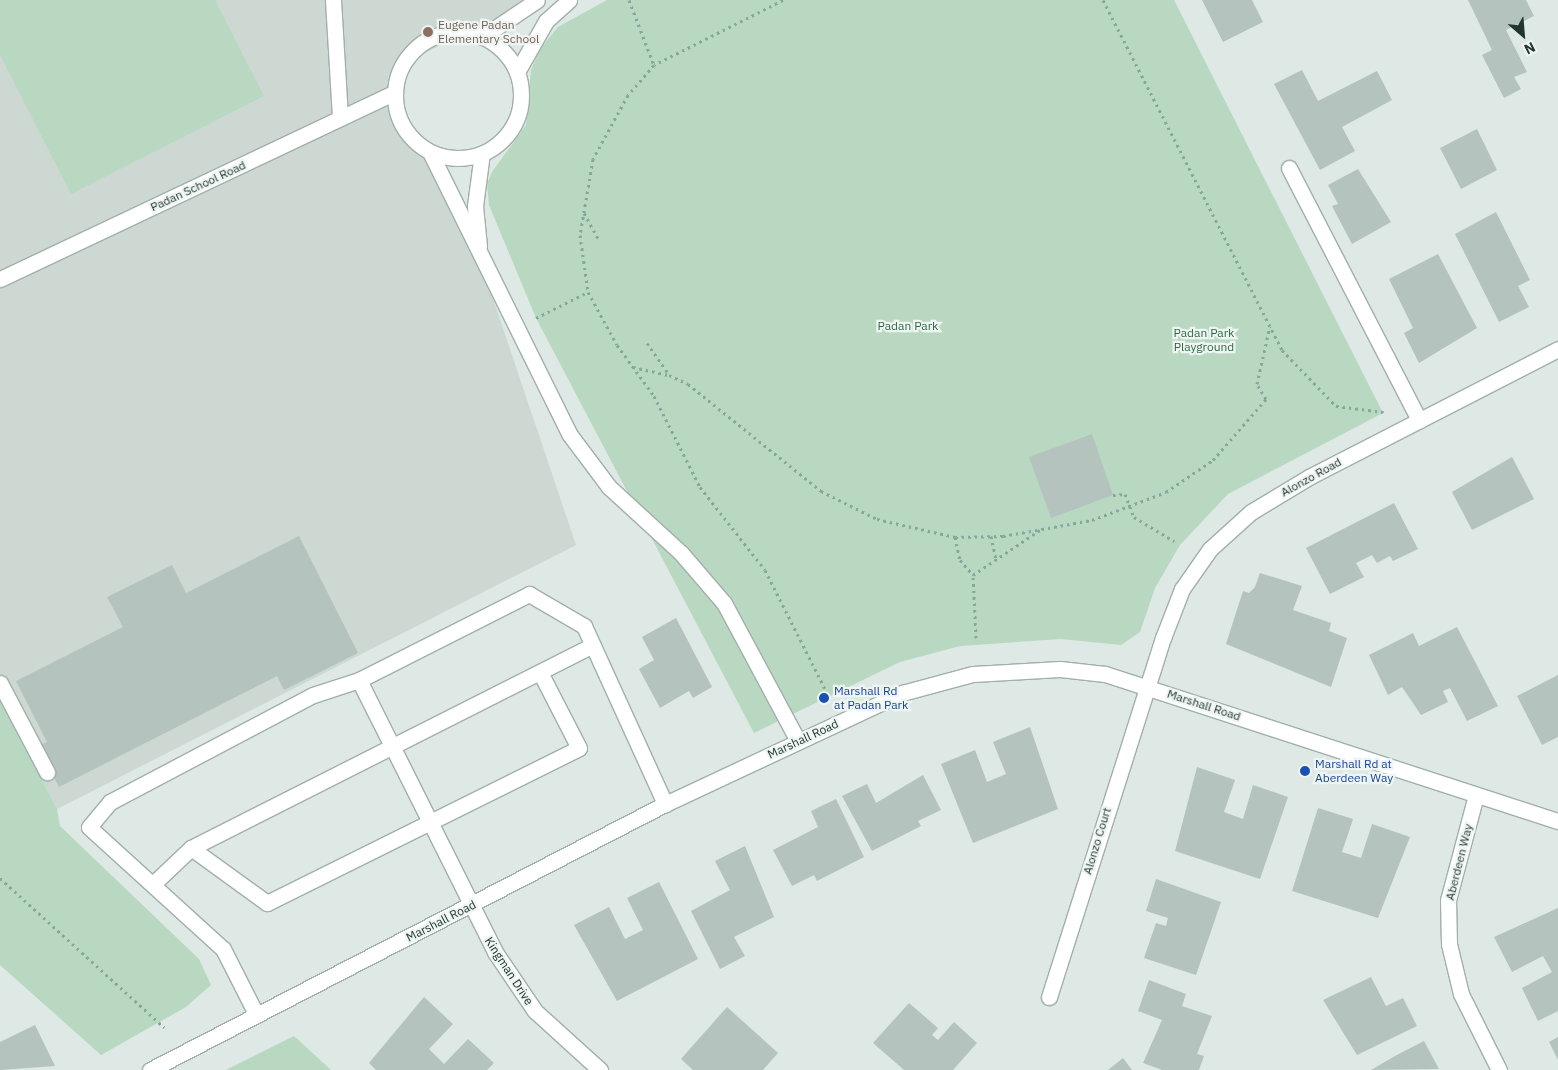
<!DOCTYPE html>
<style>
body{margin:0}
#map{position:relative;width:1558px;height:1070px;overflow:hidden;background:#dee8e4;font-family:"IBM Plex Sans",sans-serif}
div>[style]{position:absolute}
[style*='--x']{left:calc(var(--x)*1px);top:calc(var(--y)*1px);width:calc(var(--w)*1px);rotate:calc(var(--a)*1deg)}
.built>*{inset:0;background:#cdd8d3}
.green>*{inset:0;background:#b9d8c1}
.building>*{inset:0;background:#b4c3bd}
.path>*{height:3px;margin-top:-1.5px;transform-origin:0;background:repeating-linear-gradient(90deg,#82a99c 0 2.5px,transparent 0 6.5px)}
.roads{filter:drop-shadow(1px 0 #a2afaa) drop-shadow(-1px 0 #a2afaa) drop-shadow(0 1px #a2afaa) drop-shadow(0 -1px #a2afaa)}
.minor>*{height:15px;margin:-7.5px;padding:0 7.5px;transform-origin:7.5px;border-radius:7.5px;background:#fff}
.minor>.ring{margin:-7.5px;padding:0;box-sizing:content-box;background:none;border:15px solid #fff;border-radius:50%}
.dots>*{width:14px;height:14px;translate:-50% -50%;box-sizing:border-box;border:2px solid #eef5f2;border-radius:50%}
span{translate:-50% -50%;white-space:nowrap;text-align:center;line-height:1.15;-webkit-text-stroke:4.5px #eef5f2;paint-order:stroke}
.education-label{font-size:12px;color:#785e54}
.left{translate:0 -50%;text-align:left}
.street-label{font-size:12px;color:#213630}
.park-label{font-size:12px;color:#306945}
.transit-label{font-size:12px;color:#164399}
.north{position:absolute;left:1498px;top:10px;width:50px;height:50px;-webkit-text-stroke:4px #eef5f2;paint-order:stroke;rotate:153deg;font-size:14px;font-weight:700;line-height:20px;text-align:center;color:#213630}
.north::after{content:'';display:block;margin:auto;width:18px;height:22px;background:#213630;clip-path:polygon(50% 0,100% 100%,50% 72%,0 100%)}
</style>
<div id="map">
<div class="built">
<i style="clip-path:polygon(0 0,533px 0,404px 63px,397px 78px,397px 111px,411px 138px,431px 154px,480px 260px,576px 545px,57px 809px,0 700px)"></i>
</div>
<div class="green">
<i style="clip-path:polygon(0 0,215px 0,264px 96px,71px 194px,0 55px)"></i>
<i style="clip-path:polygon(607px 0,1174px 0,1383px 413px,1228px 494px,1180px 545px,1155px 588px,1140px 632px,1121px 645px,1061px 639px,960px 646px,900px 662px,754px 733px,536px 318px,489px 205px,487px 184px,492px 172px,526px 125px,531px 70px,540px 49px,558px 27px)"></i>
<i style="clip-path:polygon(0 700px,57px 809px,60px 826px,199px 959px,211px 985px,186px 1007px,101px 1055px,0 965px)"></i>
<i style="clip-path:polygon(294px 1036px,331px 1070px,226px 1070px)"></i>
</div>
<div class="building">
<i style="clip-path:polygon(1202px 0,1252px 0,1263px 22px,1223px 42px)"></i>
<i style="clip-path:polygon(1468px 0,1526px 0,1534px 16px,1506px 30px,1527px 72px,1514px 77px,1521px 89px,1504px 98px,1482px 55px,1492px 50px)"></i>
<i style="clip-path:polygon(1302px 70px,1318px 101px,1377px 71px,1392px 100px,1342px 127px,1355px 151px,1320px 170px,1274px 84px)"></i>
<i style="clip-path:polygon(1477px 129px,1497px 170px,1461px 189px,1440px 148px)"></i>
<i style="clip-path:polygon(1358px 169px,1391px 222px,1352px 244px,1332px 206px,1338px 204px,1328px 185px)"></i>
<i style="clip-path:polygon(1496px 212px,1530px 280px,1518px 286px,1529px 307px,1499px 322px,1455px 234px)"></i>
<i style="clip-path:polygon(1438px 254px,1477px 328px,1419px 363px,1404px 333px,1413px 328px,1389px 279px)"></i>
<i style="clip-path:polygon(1092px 434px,1113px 495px,1051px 518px,1029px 457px)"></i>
<i style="clip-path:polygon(1512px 457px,1534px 499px,1472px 530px,1452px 492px)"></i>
<i style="clip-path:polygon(1394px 503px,1418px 549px,1393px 561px,1390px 556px,1377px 563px,1372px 555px,1356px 563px,1364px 577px,1330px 594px,1306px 548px)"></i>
<i style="clip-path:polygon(299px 536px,358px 653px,284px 690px,277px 676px,59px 787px,38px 746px,47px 742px,16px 681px,123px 627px,107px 597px,172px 565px,186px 593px)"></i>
<i style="clip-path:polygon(1260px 573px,1302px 586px,1293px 610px,1331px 623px,1329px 631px,1347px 638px,1331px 687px,1226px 644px,1243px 591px,1249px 593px,1255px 587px)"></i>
<i style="clip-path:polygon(676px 618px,712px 687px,693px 698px,689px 691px,660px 708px,639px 669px,654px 660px,642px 637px)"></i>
<i style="clip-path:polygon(1457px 627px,1498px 706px,1467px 721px,1450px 688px,1443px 691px,1448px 702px,1421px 715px,1402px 687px,1388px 695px,1369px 655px,1413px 633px,1419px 646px)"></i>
<i style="clip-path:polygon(1558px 675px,1558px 737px,1542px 745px,1517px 696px)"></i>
<i style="clip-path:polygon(1030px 727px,1058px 809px,973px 843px,941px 764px,975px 750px,987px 782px,1006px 774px,993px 742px)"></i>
<i style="clip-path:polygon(1197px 767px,1235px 780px,1224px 812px,1243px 819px,1253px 785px,1288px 797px,1260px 879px,1175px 851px)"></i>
<i style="clip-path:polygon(923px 775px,941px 810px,918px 821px,921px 826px,872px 851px,842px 796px,867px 784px,876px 803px)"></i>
<i style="clip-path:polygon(836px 799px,864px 857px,817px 881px,814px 875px,792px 886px,773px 850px,818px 827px,811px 811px)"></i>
<i style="clip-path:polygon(1318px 808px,1353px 819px,1342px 852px,1361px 858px,1372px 824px,1410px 837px,1378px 918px,1292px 891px)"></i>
<i style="clip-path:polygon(745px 846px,774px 917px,734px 937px,745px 956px,720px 969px,691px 911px,730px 890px,715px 861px)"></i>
<i style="clip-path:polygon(1156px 879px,1221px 902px,1196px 975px,1144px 958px,1156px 923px,1166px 926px,1168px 918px,1146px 911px)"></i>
<i style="clip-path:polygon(659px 882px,698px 959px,617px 1001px,574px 925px,609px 907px,625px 939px,643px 930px,627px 898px)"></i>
<i style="clip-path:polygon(1558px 908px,1558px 1011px,1538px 1021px,1522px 988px,1552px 972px,1543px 956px,1512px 972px,1494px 937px)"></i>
<i style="clip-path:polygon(1371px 977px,1386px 1006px,1403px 998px,1417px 1026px,1357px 1055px,1323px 1000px)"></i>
<i style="clip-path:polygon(1149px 980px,1186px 994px,1182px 1006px,1212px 1016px,1197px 1054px,1204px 1056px,1199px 1070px,1162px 1070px,1143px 1063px,1162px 1020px,1138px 1011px)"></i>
<i style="clip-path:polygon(424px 997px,453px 1024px,429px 1049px,444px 1064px,468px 1039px,494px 1063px,487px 1070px,376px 1070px,369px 1063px)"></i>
<i style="clip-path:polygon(909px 1003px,938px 1028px,932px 1035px,938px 1040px,954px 1022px,977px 1043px,953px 1070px,904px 1070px,873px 1043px)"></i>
<i style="clip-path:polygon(727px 1007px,778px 1053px,763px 1070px,693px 1070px,681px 1059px)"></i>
<i style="clip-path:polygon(35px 1025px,55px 1066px,0 1070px,0 1042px)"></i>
<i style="clip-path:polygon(1558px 1037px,1558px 1060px,1549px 1042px)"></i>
<i style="clip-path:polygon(1424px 1041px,1439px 1069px,1371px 1070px,1395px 1056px)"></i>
<i style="clip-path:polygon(1123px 1058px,1132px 1070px,1108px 1070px)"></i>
</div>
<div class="path">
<i style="--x:629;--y:0;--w:70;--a:69"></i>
<i style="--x:783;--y:0;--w:144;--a:153.3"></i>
<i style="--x:654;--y:65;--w:40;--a:131"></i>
<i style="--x:628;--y:95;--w:73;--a:118.7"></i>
<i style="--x:593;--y:159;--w:77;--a:99.7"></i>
<i style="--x:580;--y:235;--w:58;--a:82"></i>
<i style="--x:588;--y:292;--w:60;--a:61.3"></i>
<i style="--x:617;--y:345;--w:63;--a:54"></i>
<i style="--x:654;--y:396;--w:102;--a:63.2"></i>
<i style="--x:700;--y:487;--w:105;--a:51.9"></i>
<i style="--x:765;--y:570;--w:136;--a:63.2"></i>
<i style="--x:1103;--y:0;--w:393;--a:62.9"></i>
<i style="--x:1282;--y:350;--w:78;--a:46"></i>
<i style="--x:1336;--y:406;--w:48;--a:7.1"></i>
<i style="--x:584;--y:213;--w:31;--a:61"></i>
<i style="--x:536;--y:318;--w:58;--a:-26.6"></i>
<i style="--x:647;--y:343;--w:39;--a:55"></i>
<i style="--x:633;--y:367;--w:37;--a:13"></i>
<i style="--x:669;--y:375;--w:21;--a:25"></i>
<i style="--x:688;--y:384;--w:171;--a:38.8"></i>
<i style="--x:821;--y:491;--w:63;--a:26.6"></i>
<i style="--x:877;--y:519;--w:80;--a:13"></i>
<i style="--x:955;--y:537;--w:48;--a:-1.2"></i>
<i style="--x:1003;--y:536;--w:90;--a:-10.2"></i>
<i style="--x:1092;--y:520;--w:79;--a:-20.7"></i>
<i style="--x:1166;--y:492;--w:57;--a:-34.2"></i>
<i style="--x:1213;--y:460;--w:81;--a:-49"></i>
<i style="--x:1266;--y:399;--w:17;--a:-121"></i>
<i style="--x:1257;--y:384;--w:59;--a:-77.4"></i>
<i style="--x:1113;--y:495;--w:12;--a:-5"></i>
<i style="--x:1125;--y:494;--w:25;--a:69"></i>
<i style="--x:1134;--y:517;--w:47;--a:31"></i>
<i style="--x:991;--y:536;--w:24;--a:78"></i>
<i style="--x:955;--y:537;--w:24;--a:78"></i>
<i style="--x:960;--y:560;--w:20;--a:49"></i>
<i style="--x:976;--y:638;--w:63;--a:-92.7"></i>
<i style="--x:973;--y:575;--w:81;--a:-33.9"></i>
<i style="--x:0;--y:878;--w:222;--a:42.3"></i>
</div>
<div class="roads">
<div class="minor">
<i style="--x:333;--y:0;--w:118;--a:86.6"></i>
<i class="ring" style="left:395px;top:32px;width:111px;height:111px"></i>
<i style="--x:482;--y:37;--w:66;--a:-33.9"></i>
<i style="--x:517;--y:72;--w:59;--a:-60.4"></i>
<i style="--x:546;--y:21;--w:31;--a:-42"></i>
<i style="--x:431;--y:154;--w:313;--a:63.7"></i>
<i style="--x:570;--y:435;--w:65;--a:53.1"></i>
<i style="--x:609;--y:487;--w:98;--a:42.5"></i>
<i style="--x:681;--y:553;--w:66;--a:49.3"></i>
<i style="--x:724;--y:603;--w:157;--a:61.8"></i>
<i style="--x:1289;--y:168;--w:284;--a:62.7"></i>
<i style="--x:479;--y:246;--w:40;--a:-95.7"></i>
<i style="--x:475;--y:206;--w:53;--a:-82.5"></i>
<i style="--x:0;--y:279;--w:437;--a:-25.3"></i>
<i style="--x:359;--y:680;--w:304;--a:63.4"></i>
<i style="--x:495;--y:952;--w:71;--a:55.9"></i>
<i style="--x:535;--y:1011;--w:88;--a:42.2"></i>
<i style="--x:0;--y:683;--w:101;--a:62.2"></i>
<i style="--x:1476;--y:795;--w:109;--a:104.9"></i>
<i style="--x:1448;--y:900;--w:44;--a:88.7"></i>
<i style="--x:1449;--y:944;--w:51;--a:76.5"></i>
<i style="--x:1461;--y:994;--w:85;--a:63.4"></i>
<i style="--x:191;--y:848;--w:94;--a:35.9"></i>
<i style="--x:267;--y:903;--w:348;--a:-26.4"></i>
<i style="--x:579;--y:748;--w:85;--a:-117.2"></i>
<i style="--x:153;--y:884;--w:52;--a:-43.5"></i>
<i style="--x:191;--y:848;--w:450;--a:-26.8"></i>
<i style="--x:1049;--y:997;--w:377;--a:-72.4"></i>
<i style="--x:1163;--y:638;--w:53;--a:-68.8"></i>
<i style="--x:1182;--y:589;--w:49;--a:-55"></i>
<i style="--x:1210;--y:549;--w:55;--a:-42.1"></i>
<i style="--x:1251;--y:512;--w:68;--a:-31.1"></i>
<i style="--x:1309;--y:477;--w:280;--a:-27.2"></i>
<i style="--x:256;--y:1014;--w:73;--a:-116.9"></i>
<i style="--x:223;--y:949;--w:181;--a:-137.7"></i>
<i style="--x:89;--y:827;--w:33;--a:-50"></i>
<i style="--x:110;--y:802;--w:229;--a:-27.8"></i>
<i style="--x:313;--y:695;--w:48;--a:-18.1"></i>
<i style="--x:359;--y:680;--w:191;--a:-26.8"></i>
<i style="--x:529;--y:594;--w:64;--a:30.2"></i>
<i style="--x:584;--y:626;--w:196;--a:65.5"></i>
<i style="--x:150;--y:1070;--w:580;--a:-27.32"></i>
<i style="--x:665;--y:804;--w:262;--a:-25.1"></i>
<i style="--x:902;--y:693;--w:73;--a:-15"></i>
<i style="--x:973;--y:674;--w:87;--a:-3.3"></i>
<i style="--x:1060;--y:669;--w:45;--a:6.3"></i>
<i style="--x:1105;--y:674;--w:476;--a:18"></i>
</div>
</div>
<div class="dots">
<i style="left:428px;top:32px;background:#8d6e63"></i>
<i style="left:824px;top:698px;background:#1a4fb4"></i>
<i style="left:1305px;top:771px;background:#1a4fb4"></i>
</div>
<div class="education-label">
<span class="left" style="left:438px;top:32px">Eugene Padan<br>Elementary School</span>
</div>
<div class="street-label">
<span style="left:198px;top:186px;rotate:-25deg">Padan School Road</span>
<span style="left:1311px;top:477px;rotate:-29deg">Alonzo Road</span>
<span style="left:1204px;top:705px;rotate:18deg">Marshall Road</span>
<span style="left:803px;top:739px;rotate:-25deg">Marshall Road</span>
<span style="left:1097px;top:841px;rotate:-73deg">Alonzo Court</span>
<span style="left:1459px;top:862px;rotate:-76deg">Aberdeen Way</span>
<span style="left:441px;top:921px;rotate:-27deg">Marshall Road</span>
<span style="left:509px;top:971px;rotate:57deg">Kingman Drive</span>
</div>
<div class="park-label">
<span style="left:908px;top:326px">Padan Park</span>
<span style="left:1204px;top:340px">Padan Park<br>Playground</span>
</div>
<div class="transit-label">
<span class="left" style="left:834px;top:698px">Marshall Rd<br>at Padan Park</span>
<span class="left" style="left:1315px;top:771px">Marshall Rd at<br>Aberdeen Way</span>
</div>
<div class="north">N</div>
</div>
